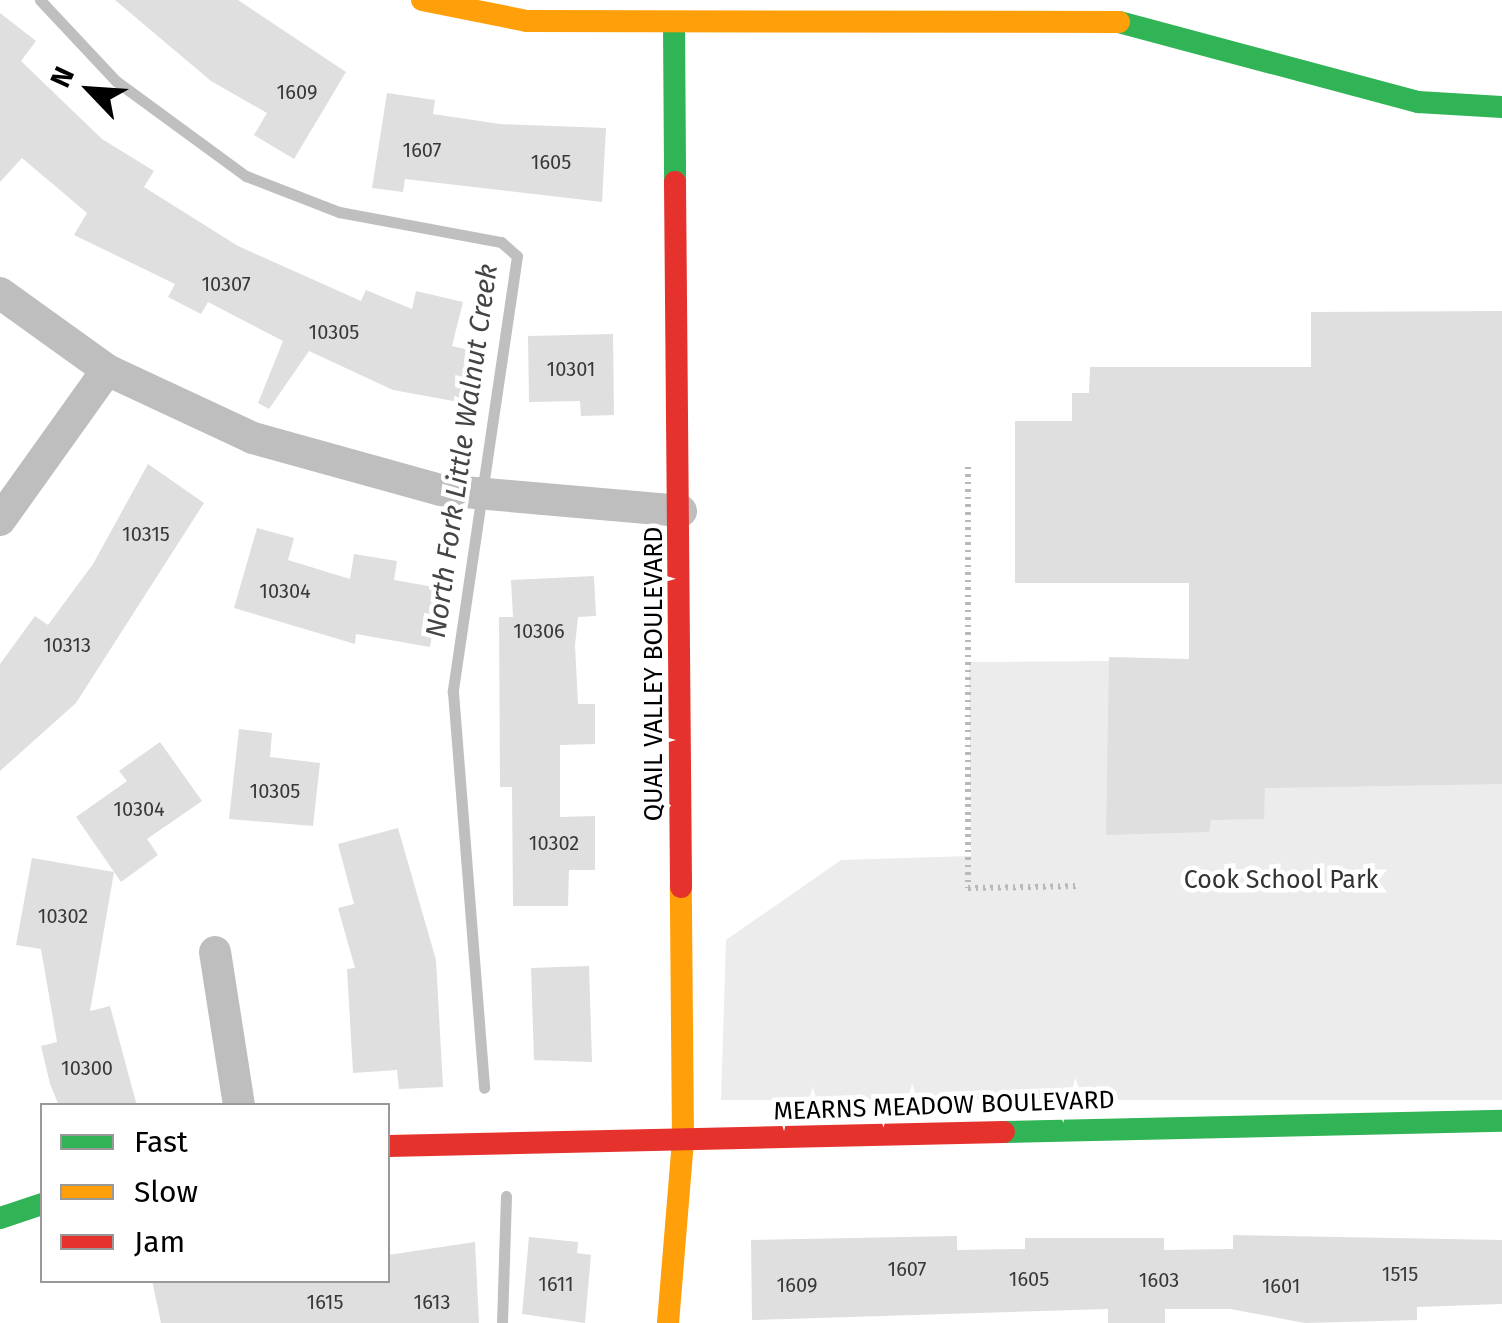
<!DOCTYPE html>
<style>
body{margin:0}
#map{position:relative;width:1502px;height:1323px;overflow:hidden;background:#fff;font-family:"Fira Sans",sans-serif}
div>[style]{position:absolute}
[style*='--x']{left:calc(var(--x)*1px);top:calc(var(--y)*1px);width:calc(var(--w)*1px);rotate:calc(var(--a)*1deg)}
.green>*{inset:0;background:#ececec}
.stream>*{height:11px;margin:-5.5px;padding:0 5.5px;transform-origin:5.5px;border-radius:5.5px;background:#bfbfbf}
.building>*{inset:0;background:#dfdfdf}
.path>*{height:6px;margin-top:-3px;transform-origin:0;background:repeating-linear-gradient(90deg,#b9b9b9 0 2.5px,transparent 0 7.5px)}
.street>*{height:32px;margin:-16px;padding:0 16px;transform-origin:16px;border-radius:16px;background:#bebebe}
.fast>*{height:22px;margin:-11px;padding:0 11px;transform-origin:11px;border-radius:11px;background:#30b455}
.slow>*{height:22px;margin:-11px;padding:0 11px;transform-origin:11px;border-radius:11px;background:#ff9f0a}
.jam>*{height:22px;margin:-11px;padding:0 11px;transform-origin:11px;border-radius:11px;background:#e5322d}
span{translate:-50% -50%;white-space:nowrap;text-align:center;line-height:1.15;-webkit-text-stroke:9px #fff;paint-order:stroke}
.number-label{font-size:20px;color:#383838}
.number-label span{-webkit-text-stroke-width:0}
.street-label{font-size:25px;color:#000}
.park-label{font-size:25px;color:#333}
.water-label{font-size:28px;color:#444;font-style:italic}
.legend{position:absolute;left:40px;top:1103px;width:350px;height:180px;box-sizing:border-box;background:#fff;border:2px solid #999;margin:0;padding:12px 18px;list-style:none;font-size:30px;color:#000}
.legend li{display:flex;align-items:center;gap:20px;height:50px}
.legend b{width:50px;border:2px solid #999}
.north{position:absolute;left:40px;top:40px;width:100px;height:100px;-webkit-text-stroke:8px #fff;paint-order:stroke;rotate:295deg;font-size:28px;font-weight:700;line-height:40px;text-align:center;color:#000}
.north::after{content:'';display:block;margin:auto;width:35px;height:45px;background:#000;clip-path:polygon(50% 0,100% 100%,50% 72%,0 100%)}
</style>
<div id="map">
<div class="green">
<i style="clip-path:polygon(1502px 658px,1502px 1100px,721px 1100px,726px 940px,841px 860px,971px 856px,969px 662px)"></i>
</div>
<div class="stream">
<i style="--x:40;--y:0;--w:111;--a:46.8"></i>
<i style="--x:116;--y:81;--w:161;--a:36.2"></i>
<i style="--x:246;--y:176;--w:100;--a:21.2"></i>
<i style="--x:339;--y:212;--w:165;--a:10.5"></i>
<i style="--x:501;--y:242;--w:21;--a:41"></i>
<i style="--x:517;--y:256;--w:441;--a:98.4"></i>
<i style="--x:453;--y:692;--w:397;--a:85.5"></i>
<i style="--x:502;--y:1323;--w:127;--a:-88.2"></i>
</div>
<div class="building">
<i style="clip-path:polygon(115px 0,238px 0,346px 72px,294px 159px,254px 135px,267px 113px,211px 81px)"></i>
<i style="clip-path:polygon(0 13px,36px 41px,21px 61px,102px 139px,154px 171px,144px 187px,238px 246px,361px 301px,366px 290px,412px 309px,416px 291px,463px 302px,452px 346px,482px 353px,470px 404px,393px 390px,309px 351px,269px 409px,258px 403px,283px 341px,208px 302px,201px 314px,168px 297px,175px 284px,74px 235px,87px 213px,22px 158px,0 182px)"></i>
<i style="clip-path:polygon(387px 93px,435px 100px,433px 114px,500px 124px,606px 128px,602px 202px,405px 179px,403px 192px,372px 188px)"></i>
<i style="clip-path:polygon(1502px 311px,1502px 784px,1265px 788px,1264px 819px,1211px 820px,1209px 832px,1106px 835px,1109px 657px,1189px 659px,1189px 583px,1015px 583px,1015px 421px,1072px 421px,1072px 393px,1089px 393px,1090px 367px,1311px 367px,1311px 312px)"></i>
<i style="clip-path:polygon(613px 334px,614px 415px,581px 416px,580px 401px,529px 402px,528px 336px)"></i>
<i style="clip-path:polygon(148px 464px,204px 503px,76px 703px,0 771px,0 664px,35px 616px,48px 625px,93px 564px)"></i>
<i style="clip-path:polygon(257px 528px,294px 538px,288px 560px,350px 579px,354px 554px,397px 561px,394px 580px,440px 588px,430px 647px,356px 634px,355px 644px,234px 608px)"></i>
<i style="clip-path:polygon(594px 576px,596px 616px,578px 617px,575px 645px,578px 704px,595px 704px,595px 744px,560px 745px,560px 817px,595px 816px,595px 870px,569px 870px,568px 906px,513px 906px,512px 787px,500px 787px,499px 617px,513px 617px,511px 580px)"></i>
<i style="clip-path:polygon(239px 729px,272px 733px,270px 757px,320px 763px,313px 826px,229px 819px)"></i>
<i style="clip-path:polygon(160px 742px,202px 801px,147px 839px,158px 855px,121px 882px,76px 817px,127px 781px,119px 771px)"></i>
<i style="clip-path:polygon(398px 828px,436px 960px,443px 1087px,399px 1089px,397px 1070px,353px 1073px,347px 969px,355px 968px,338px 908px,354px 904px,338px 844px)"></i>
<i style="clip-path:polygon(32px 858px,114px 872px,90px 1011px,110px 1006px,137px 1106px,59px 1106px,50px 1084px,41px 1046px,57px 1042px,41px 949px,16px 945px)"></i>
<i style="clip-path:polygon(589px 966px,592px 1062px,534px 1060px,531px 968px)"></i>
<i style="clip-path:polygon(1233px 1235px,1502px 1240px,1502px 1304px,1417px 1307px,1417px 1320px,1305px 1323px,1230px 1309px,1165px 1309px,1165px 1323px,1108px 1323px,1108px 1309px,752px 1320px,751px 1240px,957px 1236px,957px 1250px,1025px 1249px,1025px 1238px,1164px 1238px,1164px 1250px,1233px 1249px)"></i>
<i style="clip-path:polygon(529px 1237px,578px 1242px,577px 1253px,591px 1255px,585px 1323px,522px 1314px)"></i>
<i style="clip-path:polygon(475px 1242px,479px 1323px,161px 1323px,152px 1280px,388px 1280px,388px 1255px)"></i>
</div>
<div class="path">
<i style="--x:968;--y:467;--w:421;--a:90"></i>
<i style="--x:968;--y:888;--w:112;--a:-1"></i>
</div>
<div class="street">
<i style="--x:0;--y:293;--w:132;--a:35.7"></i>
<i style="--x:107;--y:370;--w:161;--a:25"></i>
<i style="--x:253;--y:438;--w:195;--a:15.5"></i>
<i style="--x:441;--y:490;--w:241;--a:5"></i>
<i style="--x:0;--y:520;--w:184;--a:-54.5"></i>
<i style="--x:215;--y:952;--w:156;--a:81.1"></i>
</div>
<div class="fast">
<i style="--x:1119;--y:22;--w:310;--a:15"></i>
<i style="--x:1418;--y:102;--w:84;--a:3.4"></i>
<i style="--x:674;--y:24;--w:158;--a:89.6"></i>
<i style="--x:1004;--y:1132;--w:498;--a:-1.3"></i>
<i style="--x:0;--y:1218;--w:44;--a:-18.4"></i>
</div>
<div class="slow">
<i style="--x:422;--y:0;--w:107;--a:11.3"></i>
<i style="--x:527;--y:21;--w:592;--a:0.1"></i>
<i style="--x:668;--y:1323;--w:183;--a:-85.3"></i>
<i style="--x:683;--y:1141;--w:254;--a:-90.5"></i>
</div>
<div class="jam">
<i style="--x:675;--y:182;--w:705;--a:89.51"></i>
<i style="--x:388;--y:1146;--w:616;--a:-1.3"></i>
</div>
<div class="number-label">
<span style="left:297px;top:92px">1609</span>
<span style="left:422px;top:150px">1607</span>
<span style="left:551px;top:162px">1605</span>
<span style="left:226px;top:284px">10307</span>
<span style="left:334px;top:332px">10305</span>
<span style="left:571px;top:369px">10301</span>
<span style="left:146px;top:534px">10315</span>
<span style="left:285px;top:591px">10304</span>
<span style="left:539px;top:631px">10306</span>
<span style="left:67px;top:645px">10313</span>
<span style="left:275px;top:791px">10305</span>
<span style="left:139px;top:809px">10304</span>
<span style="left:554px;top:843px">10302</span>
<span style="left:63px;top:916px">10302</span>
<span style="left:87px;top:1068px">10300</span>
<span style="left:907px;top:1269px">1607</span>
<span style="left:1400px;top:1274px">1515</span>
<span style="left:1029px;top:1279px">1605</span>
<span style="left:1159px;top:1280px">1603</span>
<span style="left:556px;top:1284px">1611</span>
<span style="left:797px;top:1285px">1609</span>
<span style="left:1281px;top:1286px">1601</span>
<span style="left:325px;top:1302px">1615</span>
<span style="left:432px;top:1302px">1613</span>
</div>
<div class="street-label">
<span style="left:654px;top:674px;rotate:-90deg">QUAIL VALLEY BOULEVARD</span>
<span style="left:944px;top:1106px;rotate:-2deg">MEARNS MEADOW BOULEVARD</span>
</div>
<div class="park-label">
<span style="left:1281px;top:880px">Cook School Park</span>
</div>
<div class="water-label">
<span style="left:462px;top:451px;rotate:-82deg">North Fork Little Walnut Creek</span>
</div>
<ul class="legend">
<li><b style="height:12px;background:#30b455"></b>Fast</li>
<li><b style="height:12px;background:#ff9f0a"></b>Slow</li>
<li><b style="height:12px;background:#e5322d"></b>Jam</li>
</ul>
<div class="north">N</div>
</div>
